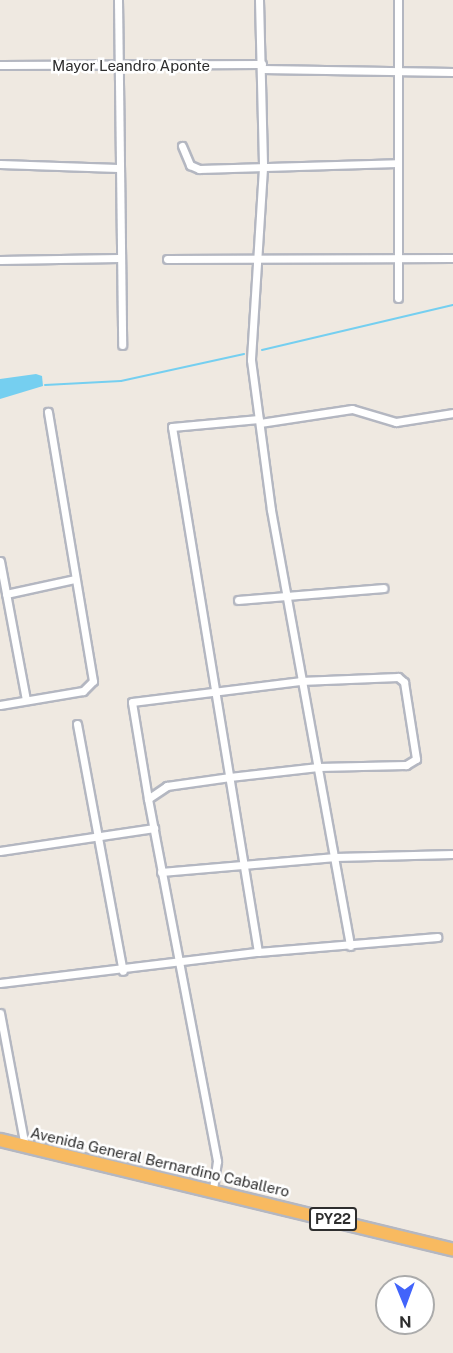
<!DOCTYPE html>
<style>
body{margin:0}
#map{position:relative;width:453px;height:1353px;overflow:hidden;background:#efe9e1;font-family:"Public Sans",sans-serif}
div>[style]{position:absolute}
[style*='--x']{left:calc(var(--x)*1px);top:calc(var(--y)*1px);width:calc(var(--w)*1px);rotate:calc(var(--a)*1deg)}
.water>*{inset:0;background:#75cff0}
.stream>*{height:2px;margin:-1px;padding:0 1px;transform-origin:1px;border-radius:1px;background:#75cff0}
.roads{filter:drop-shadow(2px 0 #b4b7c1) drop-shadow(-2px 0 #b4b7c1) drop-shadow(0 2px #b4b7c1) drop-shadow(0 -2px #b4b7c1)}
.minor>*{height:7px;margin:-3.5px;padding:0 3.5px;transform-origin:3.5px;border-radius:3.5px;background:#fff}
.trunk>*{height:12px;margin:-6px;padding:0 6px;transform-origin:6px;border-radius:6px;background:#f8ba60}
span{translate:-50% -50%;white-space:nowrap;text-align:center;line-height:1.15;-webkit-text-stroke:5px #fff;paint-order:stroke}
.shield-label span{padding:2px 4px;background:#fff;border:2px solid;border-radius:4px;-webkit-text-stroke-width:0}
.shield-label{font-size:14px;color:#2e2e2e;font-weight:700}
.street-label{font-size:15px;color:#2e2e2e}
.north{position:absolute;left:375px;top:1275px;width:60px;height:60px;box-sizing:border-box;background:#fff;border:2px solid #ababab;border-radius:50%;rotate:179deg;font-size:16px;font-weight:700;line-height:24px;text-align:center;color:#2e2e2e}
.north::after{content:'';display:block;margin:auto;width:21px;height:27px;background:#4264fb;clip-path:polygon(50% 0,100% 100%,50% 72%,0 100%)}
</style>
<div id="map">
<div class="water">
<i style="clip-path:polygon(36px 374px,42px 376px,43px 386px,0 399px,0 379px)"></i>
</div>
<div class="stream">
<i style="--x:262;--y:350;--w:196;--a:-13.3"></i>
<i style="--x:45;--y:385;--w:76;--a:-3"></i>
<i style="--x:121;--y:381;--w:126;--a:-12.4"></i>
</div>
<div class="roads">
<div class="minor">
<i style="--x:118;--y:0;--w:345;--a:89.3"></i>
<i style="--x:259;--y:0;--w:168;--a:88.6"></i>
<i style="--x:263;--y:168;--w:192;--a:93.6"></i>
<i style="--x:251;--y:360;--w:151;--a:82.4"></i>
<i style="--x:271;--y:510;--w:443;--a:79.7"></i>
<i style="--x:0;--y:65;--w:262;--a:-0.2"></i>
<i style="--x:262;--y:69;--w:191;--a:0.9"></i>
<i style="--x:182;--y:146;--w:21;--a:67"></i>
<i style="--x:190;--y:165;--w:10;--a:24"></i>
<i style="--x:199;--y:169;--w:198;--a:-1.7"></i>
<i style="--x:0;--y:164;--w:118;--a:1.9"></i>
<i style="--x:167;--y:259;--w:286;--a:-0.2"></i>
<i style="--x:0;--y:260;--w:119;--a:-1"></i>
<i style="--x:398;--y:298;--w:298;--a:-90"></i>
<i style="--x:260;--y:423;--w:93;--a:-8.7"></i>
<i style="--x:352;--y:409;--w:46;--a:16.5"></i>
<i style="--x:396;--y:422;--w:58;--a:-9"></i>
<i style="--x:0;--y:561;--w:141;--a:79.4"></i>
<i style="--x:6;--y:594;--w:71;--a:-12.3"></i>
<i style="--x:238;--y:600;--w:146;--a:-4.7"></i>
<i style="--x:0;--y:705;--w:84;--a:-9.6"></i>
<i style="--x:83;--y:691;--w:14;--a:-45"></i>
<i style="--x:93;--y:681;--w:273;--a:-99.5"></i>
<i style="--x:77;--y:724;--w:251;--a:79.5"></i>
<i style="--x:148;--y:799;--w:98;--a:-99.4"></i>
<i style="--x:132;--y:702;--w:169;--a:-7.1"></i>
<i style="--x:300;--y:681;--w:98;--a:-2.3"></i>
<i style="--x:398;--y:677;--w:8;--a:40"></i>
<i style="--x:404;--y:682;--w:78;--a:81.1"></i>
<i style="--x:416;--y:759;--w:12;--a:149"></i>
<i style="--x:406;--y:765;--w:88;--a:178.7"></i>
<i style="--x:318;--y:767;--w:89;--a:173.5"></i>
<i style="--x:230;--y:777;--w:64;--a:171.9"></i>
<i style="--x:167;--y:786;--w:23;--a:146"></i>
<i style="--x:148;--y:799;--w:369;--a:79.2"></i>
<i style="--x:217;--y:1161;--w:29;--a:98"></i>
<i style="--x:0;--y:851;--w:156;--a:-8.5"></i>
<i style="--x:161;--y:872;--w:175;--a:-4.9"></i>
<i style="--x:335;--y:857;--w:118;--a:-1.5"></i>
<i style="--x:258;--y:952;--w:532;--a:-99.3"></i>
<i style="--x:172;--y:427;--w:87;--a:-5.3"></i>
<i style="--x:0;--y:983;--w:260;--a:-6.9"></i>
<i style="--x:258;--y:952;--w:180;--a:-4.8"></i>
<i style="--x:0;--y:1013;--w:135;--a:79.4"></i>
</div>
<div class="trunk">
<i style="--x:0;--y:1140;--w:466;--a:13.6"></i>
</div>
</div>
<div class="shield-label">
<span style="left:333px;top:1219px">PY22</span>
</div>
<div class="street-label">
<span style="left:131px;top:66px">Mayor Leandro Aponte</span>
<span style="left:160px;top:1162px;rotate:13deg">Avenida General Bernardino Caballero</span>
</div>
<div class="north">N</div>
</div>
